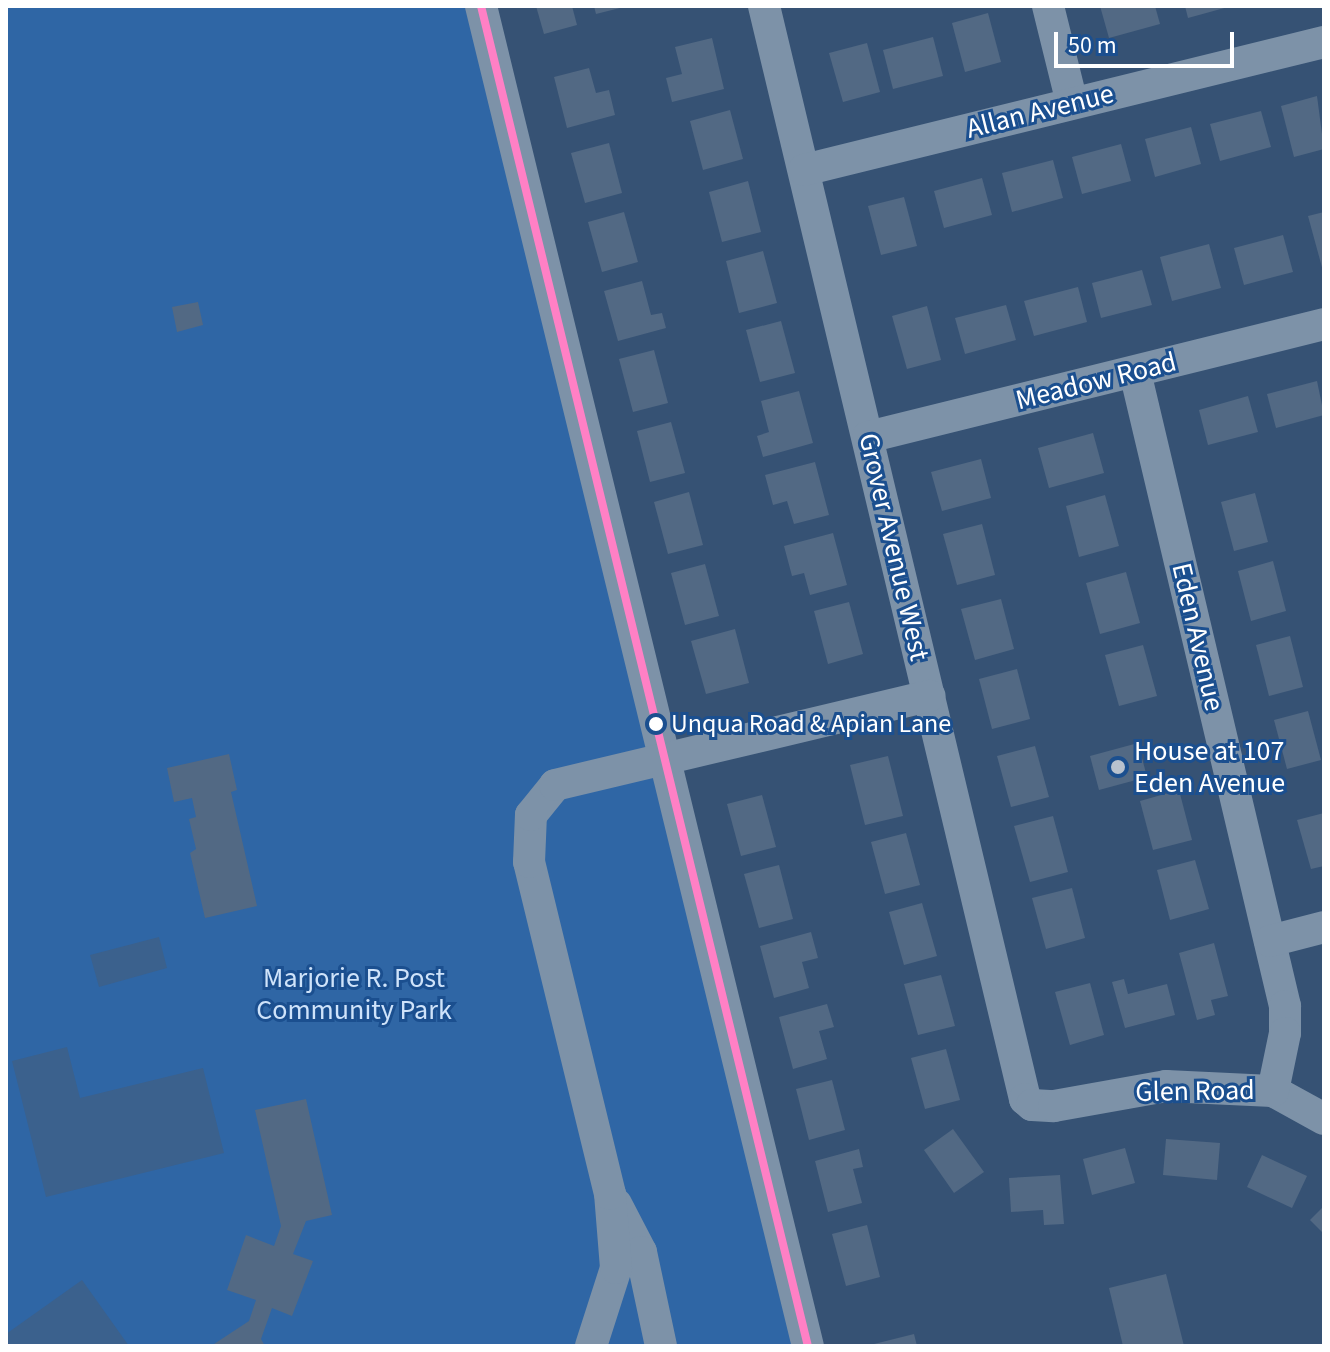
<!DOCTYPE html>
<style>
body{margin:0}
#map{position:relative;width:1330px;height:1352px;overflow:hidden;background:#365274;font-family:"Source Sans 3",sans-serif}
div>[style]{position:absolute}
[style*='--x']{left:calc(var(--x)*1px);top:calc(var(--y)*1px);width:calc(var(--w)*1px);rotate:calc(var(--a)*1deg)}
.green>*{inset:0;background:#2f66a5}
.water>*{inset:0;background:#3b618d}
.building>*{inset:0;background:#526984}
.minor>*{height:32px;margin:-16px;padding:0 16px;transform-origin:16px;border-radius:16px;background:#7d92a8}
.bus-1>*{height:8px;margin:-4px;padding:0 4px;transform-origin:4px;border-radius:4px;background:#ff80c5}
.dots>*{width:22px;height:22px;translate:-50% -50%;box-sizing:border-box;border:4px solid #1b4f8f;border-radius:50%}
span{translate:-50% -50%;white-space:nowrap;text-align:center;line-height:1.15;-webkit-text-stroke:6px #1b4f8f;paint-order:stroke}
.bus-label{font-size:26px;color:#fff}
.left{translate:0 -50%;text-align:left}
.street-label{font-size:28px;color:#fff}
.poi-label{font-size:28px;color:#fff}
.park-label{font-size:28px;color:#cfe3fa}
.frame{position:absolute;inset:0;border:8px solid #fff;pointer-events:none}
.scale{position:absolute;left:1054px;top:32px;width:180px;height:36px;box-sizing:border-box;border:4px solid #fff;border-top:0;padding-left:10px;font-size:24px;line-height:28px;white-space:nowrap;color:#fff;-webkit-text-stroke:6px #1b4f8f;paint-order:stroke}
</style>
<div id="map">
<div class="green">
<i style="clip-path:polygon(6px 6px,471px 6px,798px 1346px,6px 1346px)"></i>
</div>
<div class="water">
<i style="clip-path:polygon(159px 937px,167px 968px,99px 987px,90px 955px)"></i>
<i style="clip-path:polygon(67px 1047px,80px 1098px,203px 1068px,224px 1153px,46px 1197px,12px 1061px)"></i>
<i style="clip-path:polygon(82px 1280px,129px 1346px,6px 1346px,6px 1334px)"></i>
</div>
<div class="building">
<i style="clip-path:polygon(536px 6px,572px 6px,577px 25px,544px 34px)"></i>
<i style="clip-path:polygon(594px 6px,624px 6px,624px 7px,596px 14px)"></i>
<i style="clip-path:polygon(1100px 6px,1155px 6px,1160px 24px,1109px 38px)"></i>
<i style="clip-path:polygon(1185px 6px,1228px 6px,1228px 7px,1188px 18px)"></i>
<i style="clip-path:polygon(988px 13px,1001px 62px,965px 72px,952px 23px)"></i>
<i style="clip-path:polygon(933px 37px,943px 76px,893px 89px,883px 50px)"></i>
<i style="clip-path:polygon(712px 38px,724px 89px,672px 102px,666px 78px,682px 74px,675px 47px)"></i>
<i style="clip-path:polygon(867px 43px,880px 92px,843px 102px,829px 53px)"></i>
<i style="clip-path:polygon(589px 68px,596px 93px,609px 90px,615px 115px,567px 128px,554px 77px)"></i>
<i style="clip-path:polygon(1317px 96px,1324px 149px,1294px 157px,1281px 106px)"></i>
<i style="clip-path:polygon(730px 110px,743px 159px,703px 170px,690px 121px)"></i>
<i style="clip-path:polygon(1261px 111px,1271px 147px,1220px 161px,1210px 124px)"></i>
<i style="clip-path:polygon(1191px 127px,1201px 164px,1155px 177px,1145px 139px)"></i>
<i style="clip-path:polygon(609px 143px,622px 193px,585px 203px,571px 153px)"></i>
<i style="clip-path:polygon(1121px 144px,1131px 181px,1082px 194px,1072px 157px)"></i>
<i style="clip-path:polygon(1053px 160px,1063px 198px,1012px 212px,1002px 173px)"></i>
<i style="clip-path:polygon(982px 178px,992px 215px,944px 228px,934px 191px)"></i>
<i style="clip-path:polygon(748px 181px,761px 232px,722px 242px,709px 192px)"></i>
<i style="clip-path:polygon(904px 197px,917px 246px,881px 255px,868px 206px)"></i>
<i style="clip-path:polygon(624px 212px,638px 262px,602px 272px,588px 222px)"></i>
<i style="clip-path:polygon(1324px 212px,1324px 271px,1323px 271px,1308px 216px)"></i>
<i style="clip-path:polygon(1283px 235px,1293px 272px,1244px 285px,1234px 248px)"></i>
<i style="clip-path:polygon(1209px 244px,1221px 288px,1172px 301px,1160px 257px)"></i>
<i style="clip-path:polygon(763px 251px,777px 303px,739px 313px,726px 261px)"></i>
<i style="clip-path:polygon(1142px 270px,1152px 305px,1101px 318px,1092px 283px)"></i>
<i style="clip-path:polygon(642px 281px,651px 315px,662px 313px,666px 328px,618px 341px,604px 291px)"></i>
<i style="clip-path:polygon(1078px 287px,1087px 322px,1034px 336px,1024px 301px)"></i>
<i style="clip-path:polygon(198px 302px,203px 325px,177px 332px,172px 307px)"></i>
<i style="clip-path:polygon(1006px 305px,1016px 340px,965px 354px,955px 318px)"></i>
<i style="clip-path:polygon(927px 306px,941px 360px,907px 369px,892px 316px)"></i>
<i style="clip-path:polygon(781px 321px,795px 373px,760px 382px,746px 330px)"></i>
<i style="clip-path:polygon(654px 350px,668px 403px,633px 412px,619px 359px)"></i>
<i style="clip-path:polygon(1317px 381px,1324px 415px,1276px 428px,1267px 394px)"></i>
<i style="clip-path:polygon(799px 391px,813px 443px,763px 457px,757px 436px,769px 432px,761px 401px)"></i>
<i style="clip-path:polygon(1248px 396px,1258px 432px,1208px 445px,1199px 410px)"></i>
<i style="clip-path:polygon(671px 422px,685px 473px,650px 482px,637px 431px)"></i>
<i style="clip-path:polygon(1093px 433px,1104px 473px,1049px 488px,1038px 448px)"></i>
<i style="clip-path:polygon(981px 459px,991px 498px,942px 511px,931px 472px)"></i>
<i style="clip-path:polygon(815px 462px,829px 515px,794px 524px,787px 501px,773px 505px,765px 475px)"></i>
<i style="clip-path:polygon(689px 492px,703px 545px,668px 554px,654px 502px)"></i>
<i style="clip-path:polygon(1255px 493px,1268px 542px,1234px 551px,1221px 502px)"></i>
<i style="clip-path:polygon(1105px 495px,1119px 546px,1079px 557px,1066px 506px)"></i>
<i style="clip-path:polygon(982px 524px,995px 575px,957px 585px,943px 534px)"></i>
<i style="clip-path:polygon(833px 533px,847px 585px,810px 595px,804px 573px,792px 576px,784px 546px)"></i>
<i style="clip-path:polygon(1273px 561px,1286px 611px,1251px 621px,1238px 571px)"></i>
<i style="clip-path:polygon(705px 564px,719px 616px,685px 625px,671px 573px)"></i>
<i style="clip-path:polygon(1126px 572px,1140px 623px,1100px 634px,1086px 583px)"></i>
<i style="clip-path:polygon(1001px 599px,1014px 649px,975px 660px,961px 609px)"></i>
<i style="clip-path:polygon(849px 602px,863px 654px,828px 664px,814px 611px)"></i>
<i style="clip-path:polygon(735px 629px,749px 683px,706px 694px,691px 641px)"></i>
<i style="clip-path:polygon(1290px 636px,1303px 687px,1269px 696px,1256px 645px)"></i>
<i style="clip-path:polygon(1143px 645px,1157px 696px,1119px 706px,1105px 655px)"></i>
<i style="clip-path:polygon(1017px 669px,1030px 719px,992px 729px,979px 679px)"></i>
<i style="clip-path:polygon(1308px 711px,1321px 760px,1287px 769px,1274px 720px)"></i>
<i style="clip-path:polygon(1138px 743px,1147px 777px,1099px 790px,1090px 756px)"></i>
<i style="clip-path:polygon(1035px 746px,1049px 797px,1011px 807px,997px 756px)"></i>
<i style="clip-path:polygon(229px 754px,237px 790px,231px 792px,257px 906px,205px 918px,190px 853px,196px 849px,189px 819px,196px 817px,192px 798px,174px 802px,167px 768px)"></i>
<i style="clip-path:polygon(888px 756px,903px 816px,865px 825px,850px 765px)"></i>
<i style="clip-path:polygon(1179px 790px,1192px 840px,1153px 850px,1140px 801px)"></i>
<i style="clip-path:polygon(762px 795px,776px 847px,741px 856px,727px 804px)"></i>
<i style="clip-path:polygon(1324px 813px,1324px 866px,1311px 869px,1297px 820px)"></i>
<i style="clip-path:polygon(1053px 816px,1068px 872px,1030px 882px,1014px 826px)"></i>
<i style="clip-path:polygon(906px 833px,920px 885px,885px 894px,871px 842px)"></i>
<i style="clip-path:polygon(1195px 860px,1209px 909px,1170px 920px,1157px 870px)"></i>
<i style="clip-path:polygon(779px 865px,793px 919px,759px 928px,744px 874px)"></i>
<i style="clip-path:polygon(1072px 888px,1085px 938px,1046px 949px,1032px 898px)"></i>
<i style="clip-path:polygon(922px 903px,937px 956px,904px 965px,889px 912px)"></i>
<i style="clip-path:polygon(811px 932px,818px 958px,802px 962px,809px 988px,774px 998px,760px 946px)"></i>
<i style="clip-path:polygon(1214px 943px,1228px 996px,1211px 1000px,1215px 1015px,1197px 1020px,1179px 953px)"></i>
<i style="clip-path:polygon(941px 975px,955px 1026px,918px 1035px,904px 984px)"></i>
<i style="clip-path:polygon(1124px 979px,1128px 994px,1167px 984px,1175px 1015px,1125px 1028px,1112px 982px)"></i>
<i style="clip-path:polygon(1090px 983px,1104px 1035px,1070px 1045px,1055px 992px)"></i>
<i style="clip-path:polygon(827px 1004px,834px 1027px,819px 1031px,827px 1059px,793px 1069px,779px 1017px)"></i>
<i style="clip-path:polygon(946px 1049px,960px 1100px,925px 1109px,911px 1058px)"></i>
<i style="clip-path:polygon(832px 1080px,845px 1130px,809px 1140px,796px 1089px)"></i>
<i style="clip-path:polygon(306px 1099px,332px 1215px,306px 1221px,293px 1254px,313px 1261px,292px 1316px,272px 1308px,261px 1339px,265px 1346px,211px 1346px,249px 1321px,256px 1300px,227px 1290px,246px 1235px,274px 1246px,281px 1226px,255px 1110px)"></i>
<i style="clip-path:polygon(953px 1129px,984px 1172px,954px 1193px,924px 1150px)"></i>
<i style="clip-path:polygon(1166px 1139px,1220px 1143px,1217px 1180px,1163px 1175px)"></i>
<i style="clip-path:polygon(1125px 1148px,1135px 1183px,1092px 1195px,1083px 1159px)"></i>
<i style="clip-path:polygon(859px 1149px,863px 1167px,853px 1169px,862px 1203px,828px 1212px,815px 1161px)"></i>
<i style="clip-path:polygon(1262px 1155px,1307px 1176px,1292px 1208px,1247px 1187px)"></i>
<i style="clip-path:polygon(1060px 1175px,1064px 1224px,1044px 1225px,1043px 1210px,1011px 1212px,1009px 1178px)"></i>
<i style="clip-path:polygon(1324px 1206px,1324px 1234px,1310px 1220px)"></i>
<i style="clip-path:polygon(867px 1225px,880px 1277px,846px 1286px,832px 1234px)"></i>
<i style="clip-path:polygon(1166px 1274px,1184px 1346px,1123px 1346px,1109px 1288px)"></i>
<i style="clip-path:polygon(914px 1334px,917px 1346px,870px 1346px,870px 1345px)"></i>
</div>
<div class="minor">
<i style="--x:481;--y:6;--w:1379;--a:76.29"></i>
<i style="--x:764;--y:6;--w:1124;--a:76.57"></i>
<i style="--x:1025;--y:1099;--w:9;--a:41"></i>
<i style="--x:1032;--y:1105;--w:22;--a:3"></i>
<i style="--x:1054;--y:1106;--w:114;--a:-10.1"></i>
<i style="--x:1166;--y:1086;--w:107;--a:2.7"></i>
<i style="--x:1273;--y:1091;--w:58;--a:28.8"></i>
<i style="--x:1048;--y:6;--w:100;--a:76.1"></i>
<i style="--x:804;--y:170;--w:536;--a:-13.83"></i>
<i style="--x:1135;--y:372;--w:652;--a:76.69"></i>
<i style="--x:1285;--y:1006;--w:27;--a:90"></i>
<i style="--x:1285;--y:1033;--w:59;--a:101.7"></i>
<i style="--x:868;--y:437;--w:470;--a:-13.9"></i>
<i style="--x:1270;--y:941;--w:56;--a:-14.5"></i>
<i style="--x:616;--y:1204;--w:54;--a:62.5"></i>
<i style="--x:641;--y:1252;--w:96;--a:78"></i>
<i style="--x:591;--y:1346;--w:82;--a:-72.2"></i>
<i style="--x:616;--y:1268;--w:74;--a:-94.6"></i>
<i style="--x:610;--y:1194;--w:342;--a:-103.7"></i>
<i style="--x:529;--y:862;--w:47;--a:-87.6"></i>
<i style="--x:531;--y:815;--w:38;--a:-51"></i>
<i style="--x:555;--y:785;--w:385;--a:-13.4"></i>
</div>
<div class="bus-1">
<i style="--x:481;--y:6;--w:1379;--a:76.29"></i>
</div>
<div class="dots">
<i style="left:656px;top:724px;background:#fff"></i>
<i style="left:1118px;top:767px;background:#b9c2ce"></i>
</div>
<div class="bus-label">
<span class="left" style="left:671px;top:724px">Unqua Road &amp; Apian Lane</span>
</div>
<div class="street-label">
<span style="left:1040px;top:111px;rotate:-14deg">Allan Avenue</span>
<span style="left:1096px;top:381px;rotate:-14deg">Meadow Road</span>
<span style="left:894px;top:547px;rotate:77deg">Grover Avenue West</span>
<span style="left:1198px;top:637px;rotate:77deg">Eden Avenue</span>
<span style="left:1195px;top:1091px;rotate:-1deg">Glen Road</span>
</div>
<div class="poi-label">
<span class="left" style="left:1134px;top:767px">House at 107<br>Eden Avenue</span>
</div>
<div class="park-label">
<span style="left:354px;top:994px">Marjorie R. Post<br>Community Park</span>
</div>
<div class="frame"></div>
<div class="scale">50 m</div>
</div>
